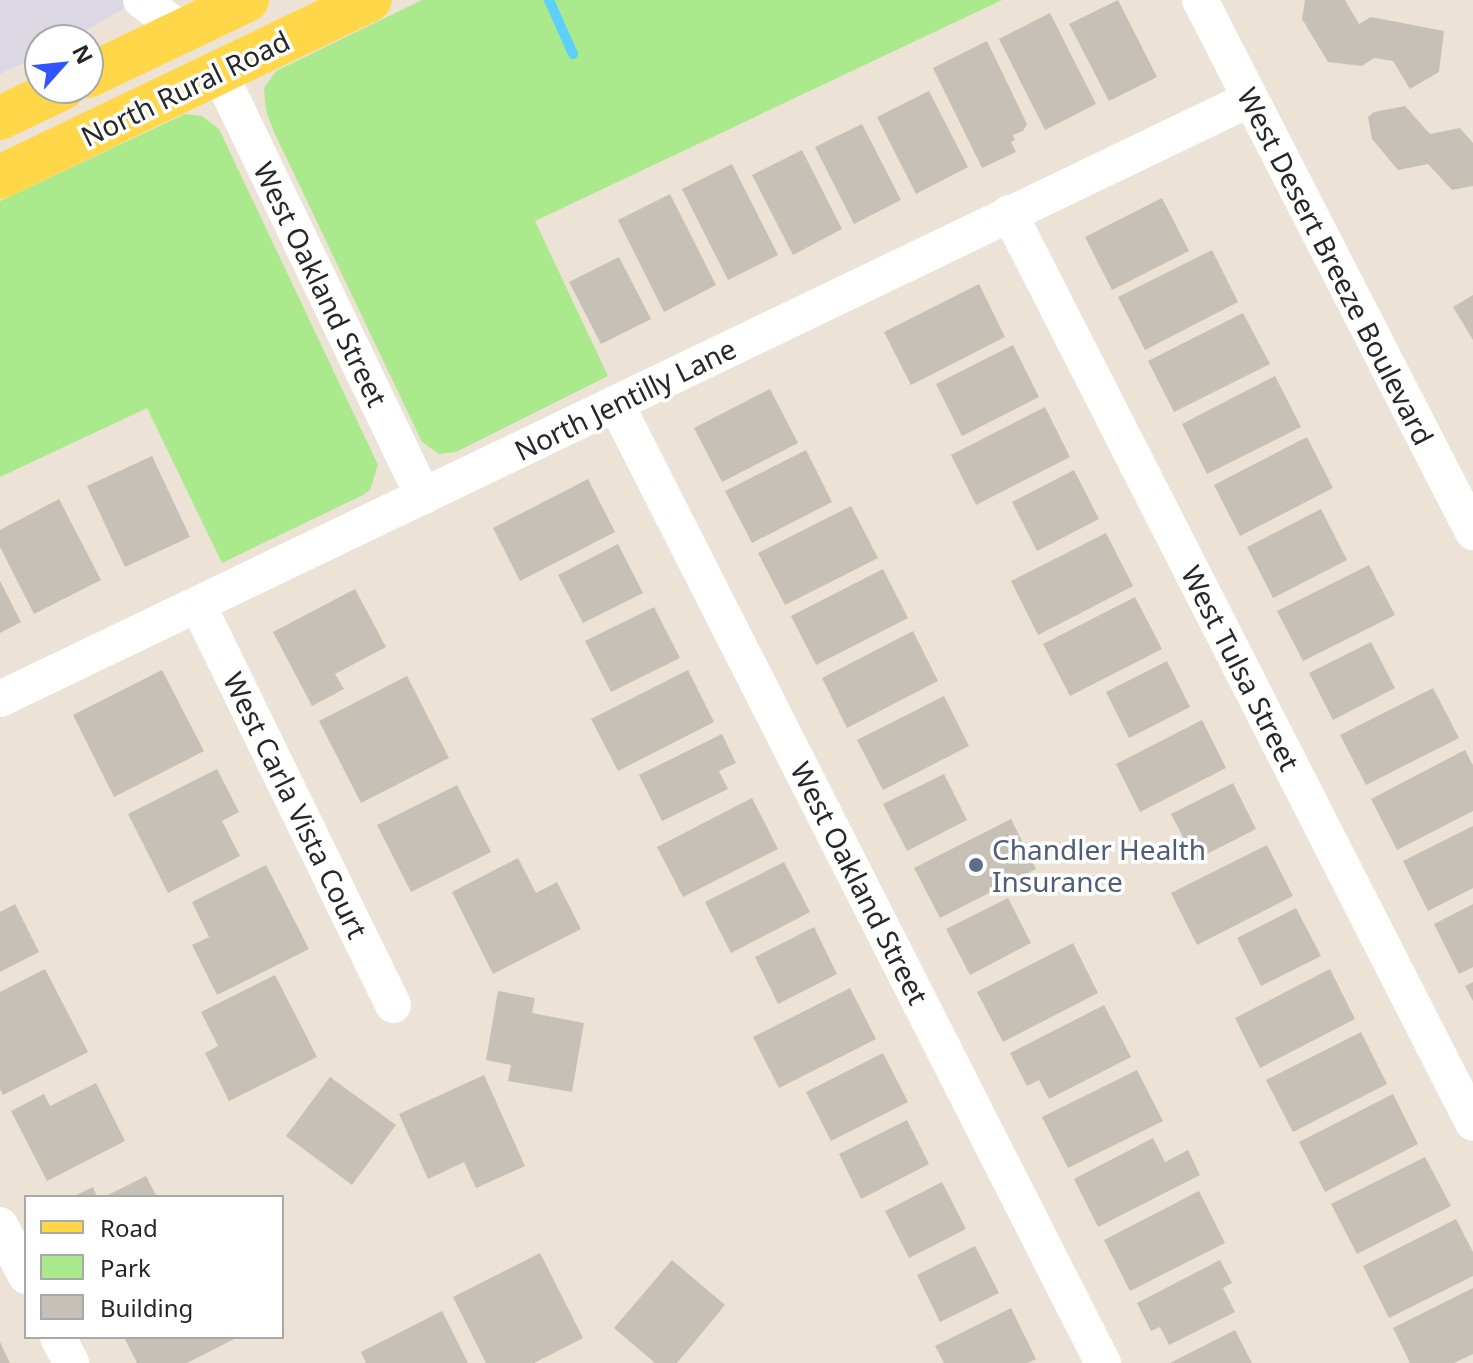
<!DOCTYPE html>
<style>
body{margin:0}
#map{position:relative;width:1473px;height:1363px;overflow:hidden;background:#ece3d6;font-family:"Noto Sans",sans-serif}
div>[style]{position:absolute}
[style*='--x']{left:calc(var(--x)*1px);top:calc(var(--y)*1px);width:calc(var(--w)*1px);rotate:calc(var(--a)*1deg)}
.industrial>*{inset:0;background:#dbd8e3}
.green>*{inset:0;background:#aae98c}
.stream>*{height:10px;margin:-5px;padding:0 5px;transform-origin:5px;border-radius:5px;background:#5ccffb}
.building>*{inset:0;background:#c6c0b6}
.minor>*{height:36px;margin:-18px;padding:0 18px;transform-origin:18px;border-radius:18px;background:#fff}
.major>*{height:44px;margin:-22px;padding:0 22px;transform-origin:22px;border-radius:22px;background:#ffd748}
.dots>*{width:22px;height:22px;translate:-50% -50%;box-sizing:border-box;border:4px solid #fff;border-radius:50%}
span{translate:-50% -50%;white-space:nowrap;text-align:center;line-height:1.15;-webkit-text-stroke:7px #fff;paint-order:stroke}
.street-label{font-size:28px;color:#272727}
.service-label{font-size:28px;color:#4e5e75}
.left{translate:0 -50%;text-align:left}
.legend{position:absolute;left:24px;top:1195px;width:260px;height:144px;box-sizing:border-box;background:#fff;border:2px solid #a9a9a9;margin:0;padding:10px 14px;list-style:none;font-size:24px;color:#272727}
.legend li{display:flex;align-items:center;gap:16px;height:40px}
.legend b{width:40px;border:2px solid #a9a9a9}
.north{position:absolute;left:24px;top:24px;width:80px;height:80px;box-sizing:border-box;background:#fff;border:2px solid #a9a9a9;border-radius:50%;rotate:63deg;font-size:22px;font-weight:700;line-height:32px;text-align:center;color:#272727}
.north::after{content:'';display:block;margin:auto;width:28px;height:36px;background:#3054ff;clip-path:polygon(50% 0,100% 100%,50% 72%,0 100%)}
</style>
<div id="map">
<div class="industrial">
<i style="clip-path:polygon(0 0,138px 0,70px 40px,40px 40px,40px 55px,0 74px)"></i>
</div>
<div class="green">
<i style="clip-path:polygon(422px 0,1002px 0,535px 221px,608px 376px,456px 452px,439px 454px,422px 442px,275px 134px,266px 111px,264px 88px,276px 71px)"></i>
<i style="clip-path:polygon(185px 114px,202px 116px,219px 129px,378px 465px,370px 490px,363px 495px,222px 563px,147px 408px,0 477px,0 201px)"></i>
</div>
<div class="stream">
<i style="--x:549;--y:0;--w:59;--a:66"></i>
</div>
<div class="building">
<i style="clip-path:polygon(1118px 0,1157px 77px,1109px 101px,1069px 24px)"></i>
<i style="clip-path:polygon(1305px 0,1345px 0,1359px 24px,1371px 17px,1444px 31px,1439px 72px,1410px 89px,1393px 61px,1374px 58px,1362px 66px,1328px 62px,1302px 19px)"></i>
<i style="clip-path:polygon(1050px 13px,1096px 104px,1045px 130px,999px 39px)"></i>
<i style="clip-path:polygon(987px 41px,1027px 124px,1023px 131px,1013px 135px,1015px 140px,1011px 142px,1016px 152px,982px 168px,933px 68px)"></i>
<i style="clip-path:polygon(929px 91px,968px 167px,916px 194px,877px 117px)"></i>
<i style="clip-path:polygon(1405px 106px,1430px 134px,1460px 128px,1473px 143px,1473px 186px,1452px 190px,1428px 164px,1398px 170px,1372px 139px,1368px 117px,1374px 112px)"></i>
<i style="clip-path:polygon(862px 124px,901px 200px,854px 224px,815px 147px)"></i>
<i style="clip-path:polygon(802px 150px,842px 229px,793px 255px,752px 175px)"></i>
<i style="clip-path:polygon(732px 164px,778px 255px,728px 280px,682px 189px)"></i>
<i style="clip-path:polygon(670px 194px,716px 285px,664px 312px,618px 220px)"></i>
<i style="clip-path:polygon(1162px 198px,1189px 251px,1112px 290px,1085px 237px)"></i>
<i style="clip-path:polygon(1212px 250px,1238px 302px,1145px 350px,1118px 297px)"></i>
<i style="clip-path:polygon(619px 257px,651px 319px,601px 344px,569px 282px)"></i>
<i style="clip-path:polygon(979px 284px,1005px 337px,911px 385px,884px 332px)"></i>
<i style="clip-path:polygon(1473px 295px,1473px 340px,1453px 307px)"></i>
<i style="clip-path:polygon(1243px 313px,1270px 364px,1174px 412px,1148px 361px)"></i>
<i style="clip-path:polygon(1013px 345px,1039px 397px,962px 436px,936px 384px)"></i>
<i style="clip-path:polygon(1275px 376px,1301px 427px,1207px 474px,1182px 424px)"></i>
<i style="clip-path:polygon(770px 389px,798px 443px,722px 482px,694px 428px)"></i>
<i style="clip-path:polygon(1045px 407px,1070px 457px,976px 505px,951px 455px)"></i>
<i style="clip-path:polygon(1307px 437px,1333px 488px,1240px 536px,1214px 485px)"></i>
<i style="clip-path:polygon(806px 450px,832px 502px,752px 543px,725px 491px)"></i>
<i style="clip-path:polygon(152px 456px,190px 537px,125px 567px,87px 486px)"></i>
<i style="clip-path:polygon(1074px 470px,1099px 519px,1037px 551px,1012px 502px)"></i>
<i style="clip-path:polygon(588px 479px,615px 532px,520px 581px,493px 528px)"></i>
<i style="clip-path:polygon(59px 499px,101px 580px,34px 614px,0 547px,0 530px)"></i>
<i style="clip-path:polygon(851px 506px,878px 558px,785px 605px,758px 553px)"></i>
<i style="clip-path:polygon(1321px 509px,1347px 560px,1273px 598px,1247px 547px)"></i>
<i style="clip-path:polygon(1106px 533px,1133px 586px,1038px 635px,1011px 581px)"></i>
<i style="clip-path:polygon(618px 544px,643px 593px,583px 623px,558px 575px)"></i>
<i style="clip-path:polygon(1369px 565px,1395px 615px,1303px 661px,1277px 611px)"></i>
<i style="clip-path:polygon(883px 569px,908px 618px,816px 665px,791px 616px)"></i>
<i style="clip-path:polygon(0 581px,21px 622px,0 633px)"></i>
<i style="clip-path:polygon(355px 589px,386px 647px,335px 674px,344px 689px,312px 706px,273px 632px)"></i>
<i style="clip-path:polygon(1135px 597px,1162px 649px,1070px 696px,1043px 644px)"></i>
<i style="clip-path:polygon(654px 607px,680px 658px,611px 692px,585px 641px)"></i>
<i style="clip-path:polygon(913px 631px,938px 681px,847px 728px,822px 678px)"></i>
<i style="clip-path:polygon(1371px 642px,1395px 688px,1333px 720px,1309px 673px)"></i>
<i style="clip-path:polygon(1167px 661px,1190px 707px,1129px 738px,1106px 692px)"></i>
<i style="clip-path:polygon(162px 670px,204px 751px,114px 797px,73px 715px)"></i>
<i style="clip-path:polygon(688px 670px,714px 722px,618px 771px,591px 719px)"></i>
<i style="clip-path:polygon(407px 676px,449px 758px,361px 803px,319px 721px)"></i>
<i style="clip-path:polygon(1433px 688px,1459px 738px,1366px 785px,1340px 735px)"></i>
<i style="clip-path:polygon(944px 696px,969px 746px,883px 790px,857px 740px)"></i>
<i style="clip-path:polygon(1202px 720px,1226px 768px,1140px 812px,1116px 764px)"></i>
<i style="clip-path:polygon(722px 734px,736px 763px,719px 771px,728px 789px,662px 821px,639px 775px)"></i>
<i style="clip-path:polygon(1465px 750px,1473px 765px,1473px 811px,1397px 850px,1371px 799px)"></i>
<i style="clip-path:polygon(217px 769px,239px 812px,222px 821px,240px 856px,168px 893px,128px 814px)"></i>
<i style="clip-path:polygon(944px 774px,967px 820px,907px 851px,883px 804px)"></i>
<i style="clip-path:polygon(1233px 783px,1256px 829px,1195px 860px,1171px 814px)"></i>
<i style="clip-path:polygon(457px 785px,491px 852px,411px 892px,377px 825px)"></i>
<i style="clip-path:polygon(752px 798px,778px 849px,683px 897px,657px 847px)"></i>
<i style="clip-path:polygon(1011px 819px,1036px 869px,940px 918px,914px 868px)"></i>
<i style="clip-path:polygon(1473px 826px,1473px 888px,1428px 911px,1403px 861px)"></i>
<i style="clip-path:polygon(1267px 845px,1293px 896px,1197px 945px,1171px 893px)"></i>
<i style="clip-path:polygon(518px 858px,536px 893px,557px 882px,581px 929px,493px 974px,452px 892px)"></i>
<i style="clip-path:polygon(784px 862px,810px 912px,731px 953px,705px 902px)"></i>
<i style="clip-path:polygon(266px 865px,309px 949px,217px 995px,192px 945px,209px 937px,192px 902px)"></i>
<i style="clip-path:polygon(1008px 898px,1031px 943px,970px 975px,946px 929px)"></i>
<i style="clip-path:polygon(15px 904px,39px 952px,0 972px,0 912px)"></i>
<i style="clip-path:polygon(1473px 904px,1473px 967px,1459px 974px,1434px 924px)"></i>
<i style="clip-path:polygon(1296px 908px,1321px 956px,1261px 986px,1237px 938px)"></i>
<i style="clip-path:polygon(814px 927px,837px 974px,778px 1004px,755px 957px)"></i>
<i style="clip-path:polygon(1073px 943px,1098px 993px,1003px 1042px,977px 992px)"></i>
<i style="clip-path:polygon(45px 969px,88px 1052px,3px 1095px,0 1089px,0 992px)"></i>
<i style="clip-path:polygon(1330px 969px,1355px 1019px,1260px 1068px,1235px 1018px)"></i>
<i style="clip-path:polygon(275px 975px,317px 1057px,229px 1101px,205px 1053px,218px 1046px,201px 1012px)"></i>
<i style="clip-path:polygon(1473px 982px,1473px 1001px,1465px 986px)"></i>
<i style="clip-path:polygon(850px 988px,876px 1039px,779px 1088px,753px 1037px)"></i>
<i style="clip-path:polygon(498px 991px,535px 998px,532px 1013px,584px 1023px,572px 1092px,508px 1081px,511px 1065px,486px 1060px)"></i>
<i style="clip-path:polygon(1104px 1005px,1131px 1057px,1049px 1099px,1039px 1080px,1027px 1086px,1010px 1053px)"></i>
<i style="clip-path:polygon(1361px 1032px,1387px 1084px,1293px 1132px,1266px 1080px)"></i>
<i style="clip-path:polygon(883px 1053px,908px 1102px,831px 1141px,806px 1092px)"></i>
<i style="clip-path:polygon(1137px 1070px,1163px 1121px,1068px 1168px,1042px 1117px)"></i>
<i style="clip-path:polygon(484px 1075px,525px 1166px,476px 1188px,464px 1162px,428px 1179px,399px 1114px)"></i>
<i style="clip-path:polygon(330px 1077px,396px 1125px,352px 1185px,286px 1136px)"></i>
<i style="clip-path:polygon(96px 1083px,125px 1141px,47px 1181px,11px 1111px,44px 1094px,50px 1106px)"></i>
<i style="clip-path:polygon(1393px 1094px,1418px 1144px,1325px 1192px,1299px 1142px)"></i>
<i style="clip-path:polygon(907px 1120px,929px 1164px,861px 1199px,839px 1154px)"></i>
<i style="clip-path:polygon(1153px 1138px,1165px 1162px,1188px 1150px,1200px 1175px,1098px 1227px,1074px 1179px)"></i>
<i style="clip-path:polygon(1425px 1157px,1451px 1206px,1357px 1254px,1331px 1204px)"></i>
<i style="clip-path:polygon(146px 1176px,157px 1197px,104px 1197px)"></i>
<i style="clip-path:polygon(942px 1182px,966px 1229px,909px 1258px,885px 1211px)"></i>
<i style="clip-path:polygon(93px 1187px,97px 1197px,72px 1197px)"></i>
<i style="clip-path:polygon(1199px 1191px,1225px 1243px,1130px 1291px,1104px 1240px)"></i>
<i style="clip-path:polygon(1456px 1219px,1473px 1252px,1473px 1276px,1389px 1318px,1363px 1266px)"></i>
<i style="clip-path:polygon(975px 1246px,999px 1293px,940px 1322px,917px 1275px)"></i>
<i style="clip-path:polygon(540px 1253px,583px 1338px,534px 1363px,486px 1363px,453px 1297px)"></i>
<i style="clip-path:polygon(672px 1260px,725px 1305px,677px 1363px,655px 1363px,614px 1328px)"></i>
<i style="clip-path:polygon(1220px 1260px,1232px 1283px,1223px 1288px,1235px 1312px,1169px 1345px,1160px 1327px,1151px 1331px,1137px 1303px)"></i>
<i style="clip-path:polygon(1473px 1288px,1473px 1354px,1454px 1363px,1410px 1363px,1393px 1328px)"></i>
<i style="clip-path:polygon(1011px 1308px,1036px 1359px,1028px 1363px,944px 1363px,935px 1346px)"></i>
<i style="clip-path:polygon(442px 1311px,468px 1363px,366px 1363px,361px 1352px)"></i>
<i style="clip-path:polygon(1235px 1330px,1252px 1363px,1170px 1363px)"></i>
<i style="clip-path:polygon(124px 1337px,238px 1337px,187px 1363px,137px 1363px)"></i>
<i style="clip-path:polygon(0 1342px,10px 1363px,0 1363px)"></i>
</div>
<div class="minor">
<i style="--x:141;--y:0;--w:52;--a:36.4"></i>
<i style="--x:1200;--y:0;--w:598;--a:62.84"></i>
<i style="--x:219;--y:72;--w:471;--a:64.3"></i>
<i style="--x:1009;--y:213;--w:1021;--a:62.98"></i>
<i style="--x:616;--y:404;--w:1076;--a:63.08"></i>
<i style="--x:198;--y:605;--w:445;--a:64"></i>
<i style="--x:0;--y:699;--w:1387;--a:-25.64"></i>
<i style="--x:0;--y:1225;--w:57;--a:63"></i>
<i style="--x:58;--y:1337;--w:29;--a:63"></i>
</div>
<div class="major">
<i style="--x:88;--y:76;--w:176;--a:-25.5"></i>
<i style="--x:0;--y:118;--w:70;--a:-25.5"></i>
<i style="--x:0;--y:177;--w:410;--a:-25.6"></i>
</div>
<div class="dots">
<i style="left:976px;top:865px;background:#5c6f8a"></i>
</div>
<div class="street-label">
<span style="left:185px;top:88px;rotate:-26deg">North Rural Road</span>
<span style="left:1336px;top:266px;rotate:63deg">West Desert Breeze Boulevard</span>
<span style="left:321px;top:284px;rotate:64deg">West Oakland Street</span>
<span style="left:625px;top:399px;rotate:-26deg">North Jentilly Lane</span>
<span style="left:1241px;top:668px;rotate:63deg">West Tulsa Street</span>
<span style="left:296px;top:805px;rotate:64deg">West Carla Vista Court</span>
<span style="left:860px;top:883px;rotate:63deg">West Oakland Street</span>
</div>
<div class="service-label">
<span class="left" style="left:992px;top:865px">Chandler Health<br>Insurance</span>
</div>
<ul class="legend">
<li><b style="height:10px;background:#ffd748"></b>Road</li>
<li><b style="height:22px;background:#aae98c"></b>Park</li>
<li><b style="height:22px;background:#c6c0b6"></b>Building</li>
</ul>
<div class="north">N</div>
</div>
